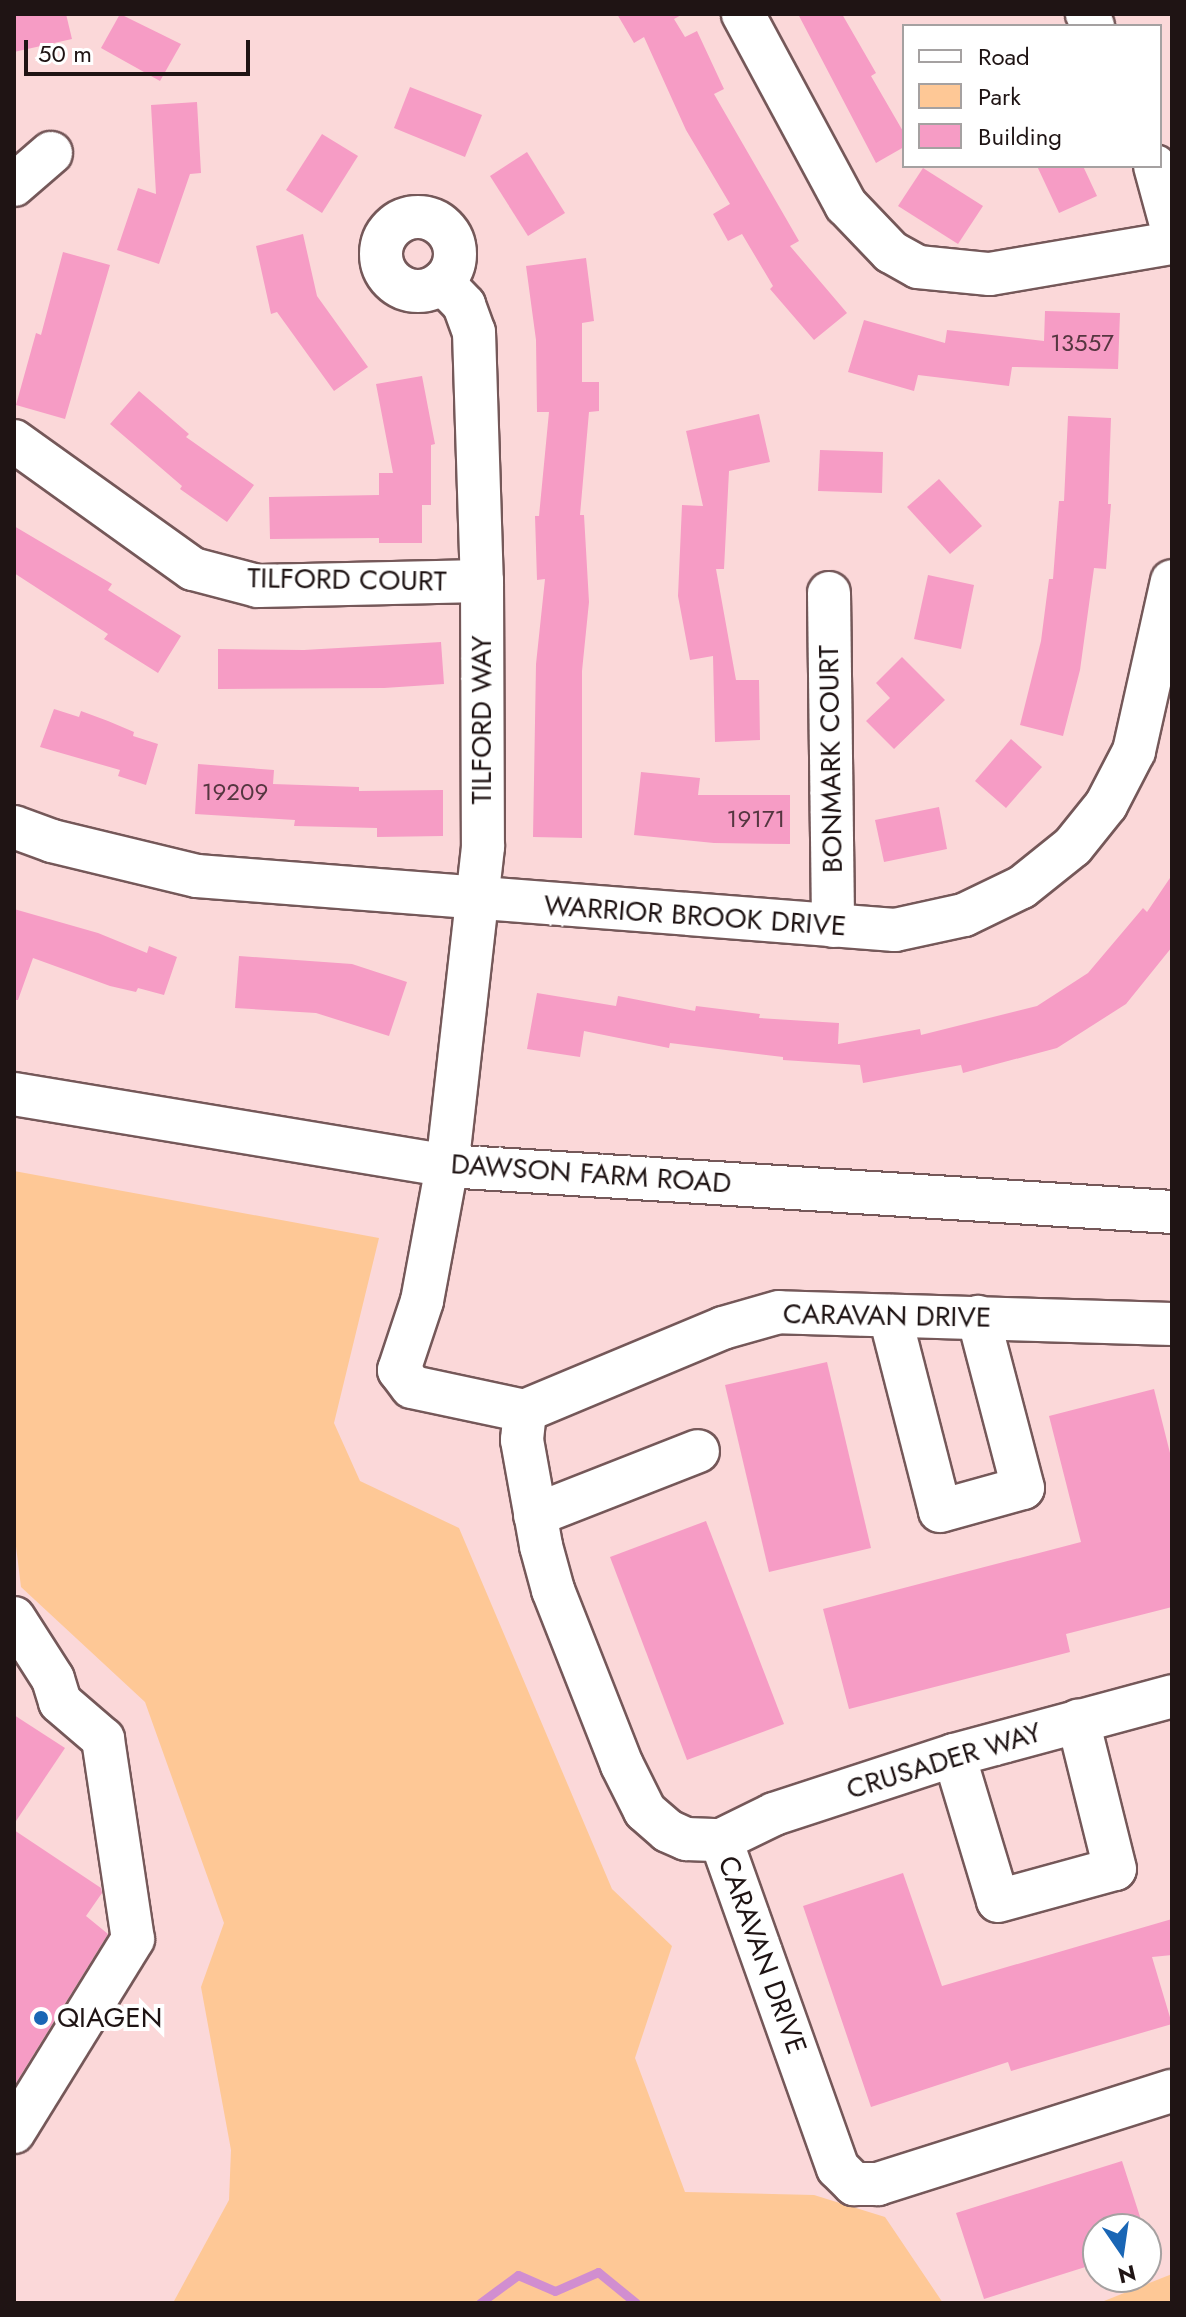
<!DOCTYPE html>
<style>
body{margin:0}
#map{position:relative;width:1186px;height:2317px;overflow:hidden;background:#fbd8d9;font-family:Jost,sans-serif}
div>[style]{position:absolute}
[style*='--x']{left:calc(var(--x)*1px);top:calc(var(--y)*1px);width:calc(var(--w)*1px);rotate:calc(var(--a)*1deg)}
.green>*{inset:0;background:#fec896}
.stream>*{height:9px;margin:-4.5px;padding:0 4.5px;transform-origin:4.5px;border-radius:4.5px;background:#d18ed0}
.building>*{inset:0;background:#f69cc5}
.roads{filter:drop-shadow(2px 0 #755859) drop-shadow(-2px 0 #755859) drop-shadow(0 2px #755859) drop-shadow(0 -2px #755859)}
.minor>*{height:42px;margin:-21px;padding:0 21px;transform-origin:21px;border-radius:21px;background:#fff}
.minor>.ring{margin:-21px;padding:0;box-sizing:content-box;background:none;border:42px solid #fff;border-radius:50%}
.dots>*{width:22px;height:22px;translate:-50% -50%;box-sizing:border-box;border:4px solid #fff;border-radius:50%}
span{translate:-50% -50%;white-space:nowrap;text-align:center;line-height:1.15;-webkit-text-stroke:8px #fff;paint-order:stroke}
.number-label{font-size:24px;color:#553640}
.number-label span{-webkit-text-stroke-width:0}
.street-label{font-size:28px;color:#1f1414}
.poi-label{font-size:28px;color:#1f1414}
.left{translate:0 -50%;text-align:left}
.frame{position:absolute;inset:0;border:16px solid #1f1414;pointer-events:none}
.legend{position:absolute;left:902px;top:24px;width:260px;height:144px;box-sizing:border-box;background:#fff;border:2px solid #a5a1a1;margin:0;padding:10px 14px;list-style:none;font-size:24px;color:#1f1414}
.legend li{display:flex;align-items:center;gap:16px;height:40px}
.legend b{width:40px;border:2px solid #a5a1a1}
.north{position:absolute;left:1082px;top:2213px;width:80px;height:80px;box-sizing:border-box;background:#fff;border:2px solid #a5a1a1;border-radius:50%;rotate:167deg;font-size:22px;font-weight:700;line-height:32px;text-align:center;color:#1f1414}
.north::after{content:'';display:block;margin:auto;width:28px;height:36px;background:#1a66b5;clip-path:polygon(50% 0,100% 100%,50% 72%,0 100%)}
.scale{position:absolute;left:24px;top:40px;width:226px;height:36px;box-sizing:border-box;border:4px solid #1f1414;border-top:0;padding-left:10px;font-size:24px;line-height:28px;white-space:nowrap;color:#1f1414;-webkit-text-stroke:6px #fff;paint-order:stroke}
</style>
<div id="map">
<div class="green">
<i style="clip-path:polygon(14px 1171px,379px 1238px,334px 1423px,360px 1481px,459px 1528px,612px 1889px,672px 1946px,635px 2058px,685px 2192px,814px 2195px,885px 2217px,943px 2303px,173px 2303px,229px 2200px,231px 2150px,201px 1987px,224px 1923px,145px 1702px,21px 1587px,14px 1530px)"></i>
<i style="clip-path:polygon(1172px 2274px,1172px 2303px,1099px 2303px)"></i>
</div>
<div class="stream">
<i style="--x:480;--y:2303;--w:47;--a:-36.4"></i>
<i style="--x:518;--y:2275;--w:40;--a:23.4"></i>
<i style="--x:555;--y:2291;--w:47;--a:-23.8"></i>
<i style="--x:598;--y:2272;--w:49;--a:39.2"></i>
</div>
<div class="building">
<i style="clip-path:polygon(14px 14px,66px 14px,72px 39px,14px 52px)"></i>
<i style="clip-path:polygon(120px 14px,181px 44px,160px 81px,101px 48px)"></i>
<i style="clip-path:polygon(617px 14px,683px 14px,674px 19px,685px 37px,697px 31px,724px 89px,714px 94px,799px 241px,790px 246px,847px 313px,814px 340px,770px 289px,773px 286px,742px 234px,728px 241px,713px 214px,730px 204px,686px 130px,644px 37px,634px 43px)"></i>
<i style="clip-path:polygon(798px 14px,842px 14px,876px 73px,871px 76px,904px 133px,904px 147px,876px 163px)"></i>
<i style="clip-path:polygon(410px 87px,482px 115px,465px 157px,394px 128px)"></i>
<i style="clip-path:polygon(197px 102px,201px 173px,190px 174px,159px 264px,117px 250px,138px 188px,156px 194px,151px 105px)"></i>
<i style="clip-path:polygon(322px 134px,358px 156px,322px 213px,286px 190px)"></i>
<i style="clip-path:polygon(527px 152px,565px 213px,528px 236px,490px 176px)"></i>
<i style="clip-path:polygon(1037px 166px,1083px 166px,1097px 196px,1059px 213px)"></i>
<i style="clip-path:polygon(923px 168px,983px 206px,958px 244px,898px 206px)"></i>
<i style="clip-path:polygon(303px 234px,317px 296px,368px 367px,334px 391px,277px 312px,271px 314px,256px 246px)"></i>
<i style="clip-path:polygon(63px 252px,110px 265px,65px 419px,16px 405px,36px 333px,41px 335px)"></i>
<i style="clip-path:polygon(586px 258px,594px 321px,582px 323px,582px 382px,599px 382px,599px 411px,589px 412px,580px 515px,584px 515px,589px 602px,582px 671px,582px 838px,533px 837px,536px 664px,545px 579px,537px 580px,535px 516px,539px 516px,549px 412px,537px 412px,536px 340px,526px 266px)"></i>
<i style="clip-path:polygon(1045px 311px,1120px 313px,1118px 369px,1012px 367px,1009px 386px,918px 375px,914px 391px,848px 372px,864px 320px,945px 343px,947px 330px,1044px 341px)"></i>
<i style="clip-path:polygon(422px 376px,435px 444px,431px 445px,431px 505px,422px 505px,422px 543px,379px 543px,379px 538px,270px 539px,269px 497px,379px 495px,379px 473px,393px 473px,376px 384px)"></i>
<i style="clip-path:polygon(139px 391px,189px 434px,186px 437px,254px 485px,227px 522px,180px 489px,182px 486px,110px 424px)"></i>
<i style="clip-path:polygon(759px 414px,770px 462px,729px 471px,724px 569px,716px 569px,736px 680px,759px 680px,760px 740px,715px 742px,713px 656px,690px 660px,678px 596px,682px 505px,703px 506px,686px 431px)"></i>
<i style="clip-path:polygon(1068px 416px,1111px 418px,1108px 504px,1111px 504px,1106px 569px,1094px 568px,1080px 670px,1063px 736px,1020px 725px,1041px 641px,1049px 579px,1053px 579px,1059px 501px,1064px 501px)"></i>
<i style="clip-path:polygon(820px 450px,883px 452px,882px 493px,818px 491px)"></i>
<i style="clip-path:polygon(939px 479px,982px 526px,950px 554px,907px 507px)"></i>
<i style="clip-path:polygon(14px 526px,112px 584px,108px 590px,181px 636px,158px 673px,104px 639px,108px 634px,14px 573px)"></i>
<i style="clip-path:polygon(928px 575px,974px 585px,961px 649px,914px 639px)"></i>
<i style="clip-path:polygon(441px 642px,444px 684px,384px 688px,218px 689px,218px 649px,304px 650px)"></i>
<i style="clip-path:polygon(902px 657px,945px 700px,894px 749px,866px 721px,890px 698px,876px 683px)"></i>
<i style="clip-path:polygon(54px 709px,79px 717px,81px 711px,108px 721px,134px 732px,133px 736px,158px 744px,146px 785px,118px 776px,120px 770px,40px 747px)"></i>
<i style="clip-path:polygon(1011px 739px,1042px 767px,1006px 808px,975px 781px)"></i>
<i style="clip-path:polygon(198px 764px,274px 770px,273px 784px,359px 787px,359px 791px,443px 790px,443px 836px,377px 837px,377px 828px,294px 826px,295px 820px,195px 814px)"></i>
<i style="clip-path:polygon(641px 772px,700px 778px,698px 795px,790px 795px,790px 844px,714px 843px,634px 835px)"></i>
<i style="clip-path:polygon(939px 807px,947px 849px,884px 862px,875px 820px)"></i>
<i style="clip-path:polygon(1172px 875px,1172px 947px,1126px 1004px,1057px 1048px,963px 1073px,961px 1065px,863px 1083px,860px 1065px,783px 1060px,783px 1057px,670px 1043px,669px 1048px,584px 1031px,580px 1057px,527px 1049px,537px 993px,616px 1006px,618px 996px,695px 1011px,696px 1006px,760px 1014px,759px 1018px,839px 1023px,838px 1044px,920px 1029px,921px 1035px,1037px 1006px,1088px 973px,1143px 908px,1147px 912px)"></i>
<i style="clip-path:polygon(14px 909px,98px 933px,147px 953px,149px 946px,177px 957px,164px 995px,138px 988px,136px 992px,110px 986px,33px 958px,18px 1000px,14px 1000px)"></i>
<i style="clip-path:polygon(239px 956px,352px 964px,407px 982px,389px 1036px,316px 1013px,235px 1008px)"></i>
<i style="clip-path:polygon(827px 1362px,871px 1548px,769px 1572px,725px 1385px)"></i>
<i style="clip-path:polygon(1154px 1389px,1172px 1461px,1172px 1607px,1066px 1634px,1070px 1652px,849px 1709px,823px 1609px,1081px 1542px,1049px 1416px)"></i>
<i style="clip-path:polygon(706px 1521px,784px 1724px,687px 1760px,610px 1557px)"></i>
<i style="clip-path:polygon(14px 1715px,65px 1748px,14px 1824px)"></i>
<i style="clip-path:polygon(14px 1830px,101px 1888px,102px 1893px,86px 1916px,108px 1934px,14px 2086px)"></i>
<i style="clip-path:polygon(903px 1873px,942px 1986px,1172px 1919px,1172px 1955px,1152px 1957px,1172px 2024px,1011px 2071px,1008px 2062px,871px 2107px,803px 1906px)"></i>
<i style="clip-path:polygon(1122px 2161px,1144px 2229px,1098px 2229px,1098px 2263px,984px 2299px,956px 2213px)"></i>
</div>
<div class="roads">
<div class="minor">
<i style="--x:743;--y:14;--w:217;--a:61.7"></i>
<i style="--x:846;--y:205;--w:65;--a:46.2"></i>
<i style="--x:891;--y:252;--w:31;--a:29"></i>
<i style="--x:918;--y:267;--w:72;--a:5.6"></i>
<i style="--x:990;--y:274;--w:185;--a:-9.7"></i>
<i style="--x:1087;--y:14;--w:13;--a:63"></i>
<i style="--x:1155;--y:166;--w:64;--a:74.7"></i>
<i style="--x:14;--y:185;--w:49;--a:-40.9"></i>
<i class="ring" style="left:381px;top:217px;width:32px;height:32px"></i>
<i style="--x:442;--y:282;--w:32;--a:46"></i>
<i style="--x:464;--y:305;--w:29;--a:70"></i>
<i style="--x:474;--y:332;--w:249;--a:88.2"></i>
<i style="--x:482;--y:581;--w:266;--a:89.8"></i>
<i style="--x:483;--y:847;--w:321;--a:96.4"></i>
<i style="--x:447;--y:1166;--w:137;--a:100.5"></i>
<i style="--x:422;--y:1301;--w:73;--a:108.4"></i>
<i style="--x:399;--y:1370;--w:21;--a:53"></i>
<i style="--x:412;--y:1387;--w:116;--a:12"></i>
<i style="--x:14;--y:441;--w:220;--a:35.6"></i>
<i style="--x:193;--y:569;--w:67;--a:14.7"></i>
<i style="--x:258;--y:586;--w:224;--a:-1.3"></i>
<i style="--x:829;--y:593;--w:333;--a:89.3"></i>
<i style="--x:14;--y:827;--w:40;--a:20.2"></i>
<i style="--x:52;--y:841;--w:149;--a:13.6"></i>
<i style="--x:197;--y:876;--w:700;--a:4.42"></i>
<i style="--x:895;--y:930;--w:71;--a:-12.3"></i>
<i style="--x:964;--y:915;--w:64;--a:-25.8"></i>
<i style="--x:1022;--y:887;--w:65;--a:-38.8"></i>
<i style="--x:1073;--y:846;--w:53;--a:-51.2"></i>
<i style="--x:1106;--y:805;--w:61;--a:-62.6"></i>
<i style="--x:1134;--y:751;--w:174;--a:-77.4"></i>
<i style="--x:14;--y:1094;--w:439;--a:9.4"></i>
<i style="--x:447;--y:1166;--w:726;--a:3.63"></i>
<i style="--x:890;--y:1316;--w:201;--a:75.6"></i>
<i style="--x:940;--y:1511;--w:86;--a:-15.5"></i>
<i style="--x:1023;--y:1488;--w:177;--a:-104.7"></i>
<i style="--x:1172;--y:1324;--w:393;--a:-178.3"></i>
<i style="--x:779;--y:1312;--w:58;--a:164.1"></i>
<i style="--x:723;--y:1328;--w:215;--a:157.3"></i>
<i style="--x:525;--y:1411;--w:29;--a:96"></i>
<i style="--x:522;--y:1440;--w:108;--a:79.8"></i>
<i style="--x:541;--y:1546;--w:46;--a:74.7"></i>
<i style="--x:553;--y:1590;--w:188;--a:68.5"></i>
<i style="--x:622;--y:1765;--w:51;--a:63.4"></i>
<i style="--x:645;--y:1811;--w:30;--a:41"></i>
<i style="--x:668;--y:1831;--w:20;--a:24"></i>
<i style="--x:686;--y:1839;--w:35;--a:2"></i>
<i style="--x:721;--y:1840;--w:348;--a:70.4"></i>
<i style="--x:838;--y:2168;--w:23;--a:45"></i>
<i style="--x:854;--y:2184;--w:24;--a:0"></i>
<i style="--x:878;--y:2184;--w:308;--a:-17.6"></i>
<i style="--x:535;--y:1515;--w:175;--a:-21.4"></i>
<i style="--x:14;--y:1618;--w:72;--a:57.4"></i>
<i style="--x:53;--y:1679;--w:24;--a:73"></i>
<i style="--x:60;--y:1702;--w:57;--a:40.7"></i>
<i style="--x:103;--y:1739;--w:202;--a:81.5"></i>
<i style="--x:133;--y:1939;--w:227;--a:121.7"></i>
<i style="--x:954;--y:1755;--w:152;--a:73.2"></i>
<i style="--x:998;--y:1901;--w:121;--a:-15.3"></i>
<i style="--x:1115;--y:1869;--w:153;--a:-104"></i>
<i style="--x:721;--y:1840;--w:59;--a:-26.1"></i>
<i style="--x:774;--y:1814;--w:189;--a:-18.1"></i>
<i style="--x:954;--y:1755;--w:226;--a:-15.1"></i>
</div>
</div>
<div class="dots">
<i style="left:41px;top:2018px;background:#1a66b5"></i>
</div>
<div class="number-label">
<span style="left:1082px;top:343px">13557</span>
<span style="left:235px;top:792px">19209</span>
<span style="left:756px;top:819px">19171</span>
</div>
<div class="street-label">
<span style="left:347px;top:580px;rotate:1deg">TILFORD COURT</span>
<span style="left:482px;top:720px;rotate:-90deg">TILFORD WAY</span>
<span style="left:831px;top:759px;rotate:-91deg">BONMARK COURT</span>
<span style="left:695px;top:916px;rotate:4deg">WARRIOR BROOK DRIVE</span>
<span style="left:591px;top:1174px;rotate:4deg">DAWSON FARM ROAD</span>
<span style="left:887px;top:1316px;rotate:1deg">CARAVAN DRIVE</span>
<span style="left:944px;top:1761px;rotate:-17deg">CRUSADER WAY</span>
<span style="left:762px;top:1955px;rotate:70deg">CARAVAN DRIVE</span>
</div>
<div class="poi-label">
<span class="left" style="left:57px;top:2018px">QIAGEN</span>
</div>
<div class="frame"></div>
<ul class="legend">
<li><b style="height:10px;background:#fff"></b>Road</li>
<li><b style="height:22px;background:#fec896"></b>Park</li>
<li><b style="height:22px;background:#f69cc5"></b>Building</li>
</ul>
<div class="north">N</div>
<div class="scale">50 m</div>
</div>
